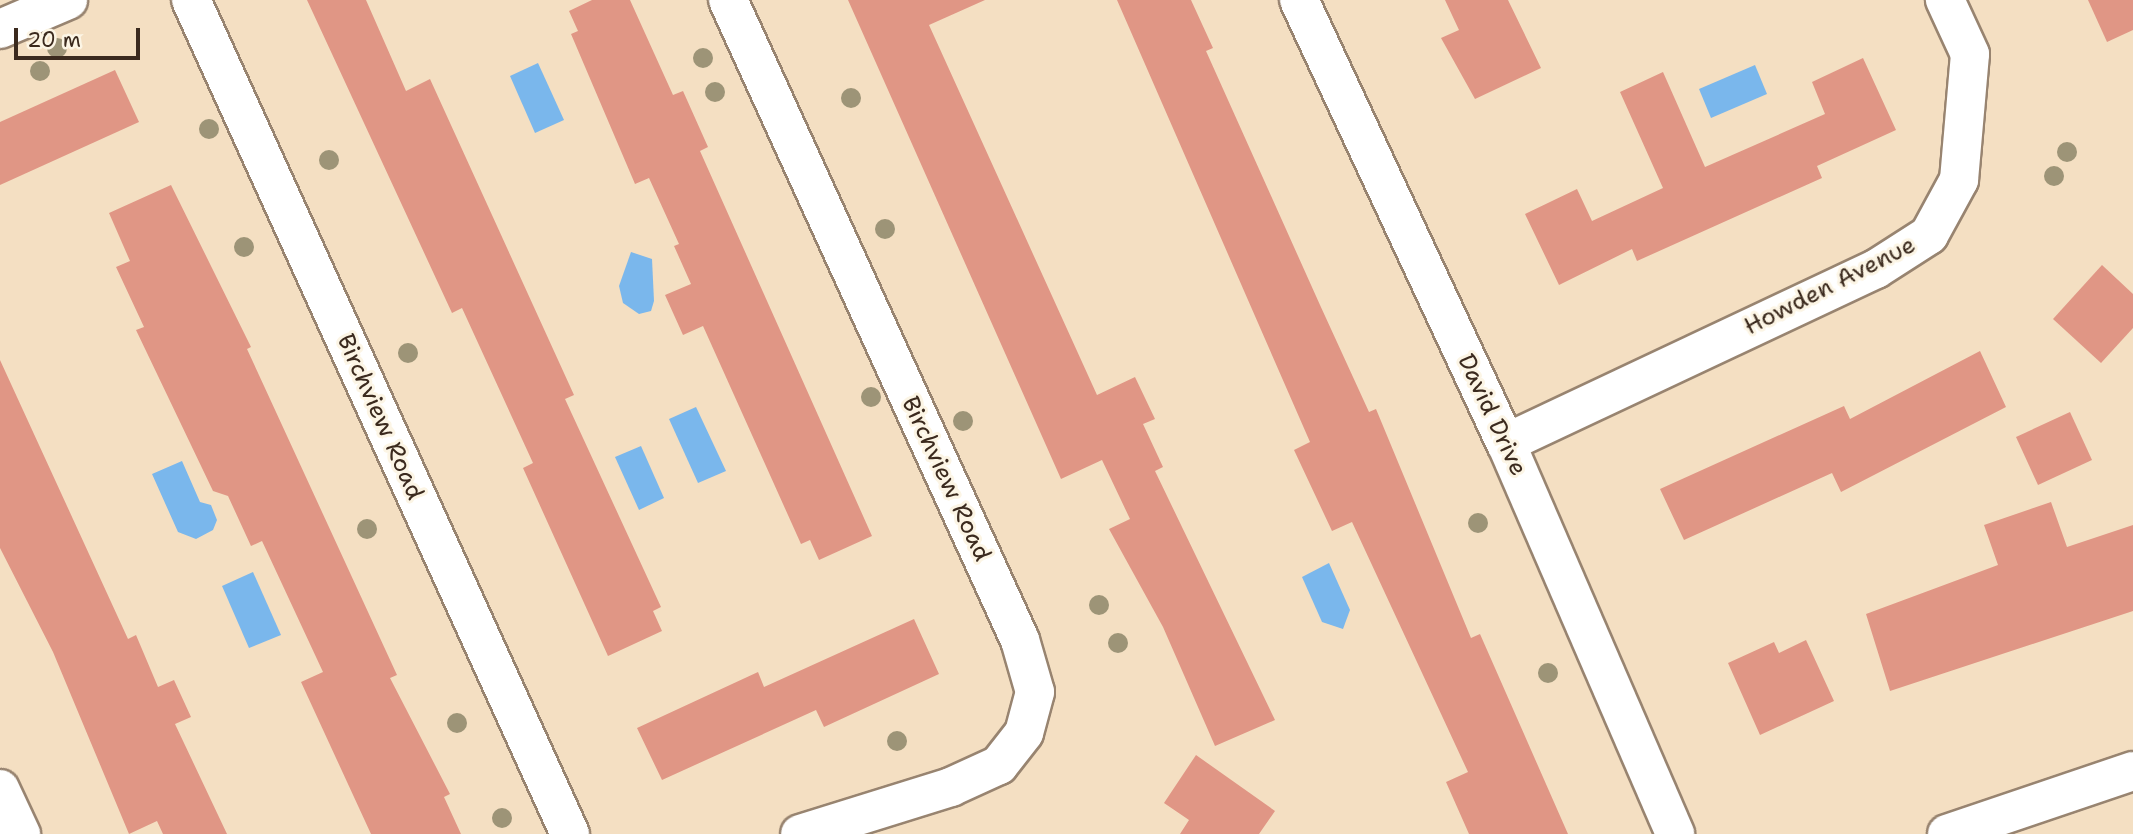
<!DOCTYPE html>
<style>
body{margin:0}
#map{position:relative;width:2133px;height:834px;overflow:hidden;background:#f4dfc2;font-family:"Shantell Sans",sans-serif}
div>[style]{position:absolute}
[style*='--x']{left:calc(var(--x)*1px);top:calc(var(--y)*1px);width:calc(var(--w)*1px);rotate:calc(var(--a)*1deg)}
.water>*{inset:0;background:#7ab7ec}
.building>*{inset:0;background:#e09685}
.roads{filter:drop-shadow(2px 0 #988470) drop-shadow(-2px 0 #988470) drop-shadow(0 2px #988470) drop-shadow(0 -2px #988470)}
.minor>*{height:38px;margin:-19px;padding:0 19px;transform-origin:19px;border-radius:19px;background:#fff}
.major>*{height:38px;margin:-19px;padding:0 19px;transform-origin:19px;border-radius:19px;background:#fff}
.trees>*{width:20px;height:20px;margin:-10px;border-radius:50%;background:#9d9477}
span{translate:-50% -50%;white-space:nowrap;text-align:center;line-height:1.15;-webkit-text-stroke:6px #fcf5e5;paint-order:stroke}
.street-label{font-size:24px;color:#3b2a1e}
.scale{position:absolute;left:14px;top:28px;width:126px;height:32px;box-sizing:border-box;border:4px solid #3b2a1e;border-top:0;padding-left:9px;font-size:21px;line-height:24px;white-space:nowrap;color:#3b2a1e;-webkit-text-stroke:5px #fcf5e5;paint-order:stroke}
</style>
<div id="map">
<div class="water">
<i style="clip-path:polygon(538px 63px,564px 120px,535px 133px,510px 76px)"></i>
<i style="clip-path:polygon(1755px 65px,1767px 94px,1711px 118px,1699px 89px)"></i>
<i style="clip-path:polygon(631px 252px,652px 259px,654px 301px,651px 311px,639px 314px,623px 303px,619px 286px)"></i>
<i style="clip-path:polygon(696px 407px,726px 471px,698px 483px,669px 419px)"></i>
<i style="clip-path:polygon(641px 446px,664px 498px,639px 510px,615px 457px)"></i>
<i style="clip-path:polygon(182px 461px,200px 502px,211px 505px,217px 520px,213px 530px,196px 539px,178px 532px,152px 474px)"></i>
<i style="clip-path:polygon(1329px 563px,1350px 610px,1343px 629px,1322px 622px,1302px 577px)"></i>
<i style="clip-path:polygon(253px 572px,281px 635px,249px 648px,222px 586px)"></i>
</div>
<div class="building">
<i style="clip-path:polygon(307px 0,366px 0,406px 91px,430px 79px,574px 395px,565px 399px,661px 607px,653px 611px,662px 631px,608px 656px,523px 468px,533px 463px,462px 308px,452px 313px)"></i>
<i style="clip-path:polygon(592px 0,630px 0,673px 95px,683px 91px,708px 147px,700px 151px,872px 536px,819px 560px,810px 540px,801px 544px,703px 326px,683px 335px,665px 295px,691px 284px,674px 246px,679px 244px,649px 178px,635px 184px,571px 34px,578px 31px,569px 11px)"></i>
<i style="clip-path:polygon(848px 0,985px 0,929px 25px,1097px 395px,1135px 377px,1155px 419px,1143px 424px,1163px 467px,1155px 471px,1275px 720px,1215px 746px,1163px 627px,1109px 529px,1130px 519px,1102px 460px,1061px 479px)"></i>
<i style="clip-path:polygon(1117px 0,1191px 0,1213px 48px,1206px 51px,1320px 305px,1369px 412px,1376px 409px,1471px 638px,1480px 634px,1568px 834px,1469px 834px,1446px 782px,1468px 772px,1352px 522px,1332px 531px,1294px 450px,1310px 442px)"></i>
<i style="clip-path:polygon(1445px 0,1508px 0,1541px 68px,1475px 99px,1441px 38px,1459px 30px)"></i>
<i style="clip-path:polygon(2088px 0,2133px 0,2133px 30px,2107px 42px)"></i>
<i style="clip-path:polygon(1863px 58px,1896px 130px,1817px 166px,1822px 178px,1637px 261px,1632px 249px,1559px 285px,1525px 214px,1577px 189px,1592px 221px,1663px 188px,1620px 92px,1663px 72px,1705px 167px,1825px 114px,1812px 82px)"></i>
<i style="clip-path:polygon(115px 70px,139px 122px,0 185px,0 122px)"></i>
<i style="clip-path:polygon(171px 185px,251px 347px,247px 349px,397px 675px,390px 678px,450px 794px,444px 797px,461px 834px,371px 834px,301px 682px,323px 672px,262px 541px,251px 546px,228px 496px,213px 491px,136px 330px,144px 327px,116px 267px,130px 261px,109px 213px)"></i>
<i style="clip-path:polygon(2102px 265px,2133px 294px,2133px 328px,2101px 363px,2053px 319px)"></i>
<i style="clip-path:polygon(1980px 351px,2006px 407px,1841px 492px,1832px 473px,1684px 540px,1660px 489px,1844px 406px,1850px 419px)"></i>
<i style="clip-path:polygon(0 360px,128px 639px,136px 635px,158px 687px,174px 680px,191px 717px,175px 724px,227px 834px,163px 834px,157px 821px,129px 834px,53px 652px,0 548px)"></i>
<i style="clip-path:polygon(2070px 412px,2092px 460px,2038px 485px,2016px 437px)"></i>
<i style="clip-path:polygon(2051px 502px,2067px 547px,2133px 525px,2133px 611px,1890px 691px,1866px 614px,1998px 565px,1984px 525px)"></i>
<i style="clip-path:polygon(914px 619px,939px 674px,824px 727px,816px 710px,662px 780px,637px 728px,758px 672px,764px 687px)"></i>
<i style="clip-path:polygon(1806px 640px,1834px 701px,1760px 735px,1728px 663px,1774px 642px,1779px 653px)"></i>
<i style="clip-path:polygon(1196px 755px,1275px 811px,1259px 834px,1180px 834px,1189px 820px,1164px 803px)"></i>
</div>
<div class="roads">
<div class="minor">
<i style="--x:191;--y:0;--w:916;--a:65.56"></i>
<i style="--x:728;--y:0;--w:703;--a:65.48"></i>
<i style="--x:1020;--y:640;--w:54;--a:73.9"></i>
<i style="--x:1035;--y:692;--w:42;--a:105"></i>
<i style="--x:1024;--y:733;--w:41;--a:128"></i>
<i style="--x:999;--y:765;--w:53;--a:155.4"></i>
<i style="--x:951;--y:787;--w:158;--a:162.7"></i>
<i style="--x:1299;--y:0;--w:489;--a:65"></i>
<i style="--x:1506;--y:443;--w:426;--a:66.6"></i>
<i style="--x:0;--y:29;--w:74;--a:-23.1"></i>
<i style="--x:1506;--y:443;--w:409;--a:-25.2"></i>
<i style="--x:1876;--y:269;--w:63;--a:-32.7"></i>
<i style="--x:1929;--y:235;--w:63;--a:-61.4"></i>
<i style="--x:1959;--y:180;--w:126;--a:-85"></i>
<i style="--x:1970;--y:54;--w:60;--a:-114.8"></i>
<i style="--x:0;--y:789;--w:50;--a:65"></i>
</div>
<div class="major">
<i style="--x:1947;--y:834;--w:196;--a:-18.7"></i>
</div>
</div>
<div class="trees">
<i style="left:57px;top:48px"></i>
<i style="left:703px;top:58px"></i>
<i style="left:40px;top:71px"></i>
<i style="left:715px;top:92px"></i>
<i style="left:851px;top:98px"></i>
<i style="left:209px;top:129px"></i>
<i style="left:2067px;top:152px"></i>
<i style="left:329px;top:160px"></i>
<i style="left:2054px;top:176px"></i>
<i style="left:885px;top:229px"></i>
<i style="left:244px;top:247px"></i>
<i style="left:408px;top:353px"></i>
<i style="left:871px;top:397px"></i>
<i style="left:963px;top:421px"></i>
<i style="left:1478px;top:523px"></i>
<i style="left:367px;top:529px"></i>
<i style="left:1099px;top:605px"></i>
<i style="left:1118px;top:643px"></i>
<i style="left:1548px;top:673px"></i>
<i style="left:457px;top:723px"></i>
<i style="left:897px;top:741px"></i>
<i style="left:502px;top:818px"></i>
</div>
<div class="street-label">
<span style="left:1830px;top:286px;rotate:-27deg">Howden Avenue</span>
<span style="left:1492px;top:415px;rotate:65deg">David Drive</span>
<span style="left:380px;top:417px;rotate:66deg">Birchview Road</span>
<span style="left:946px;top:479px;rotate:65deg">Birchview Road</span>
</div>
<div class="scale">20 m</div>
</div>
